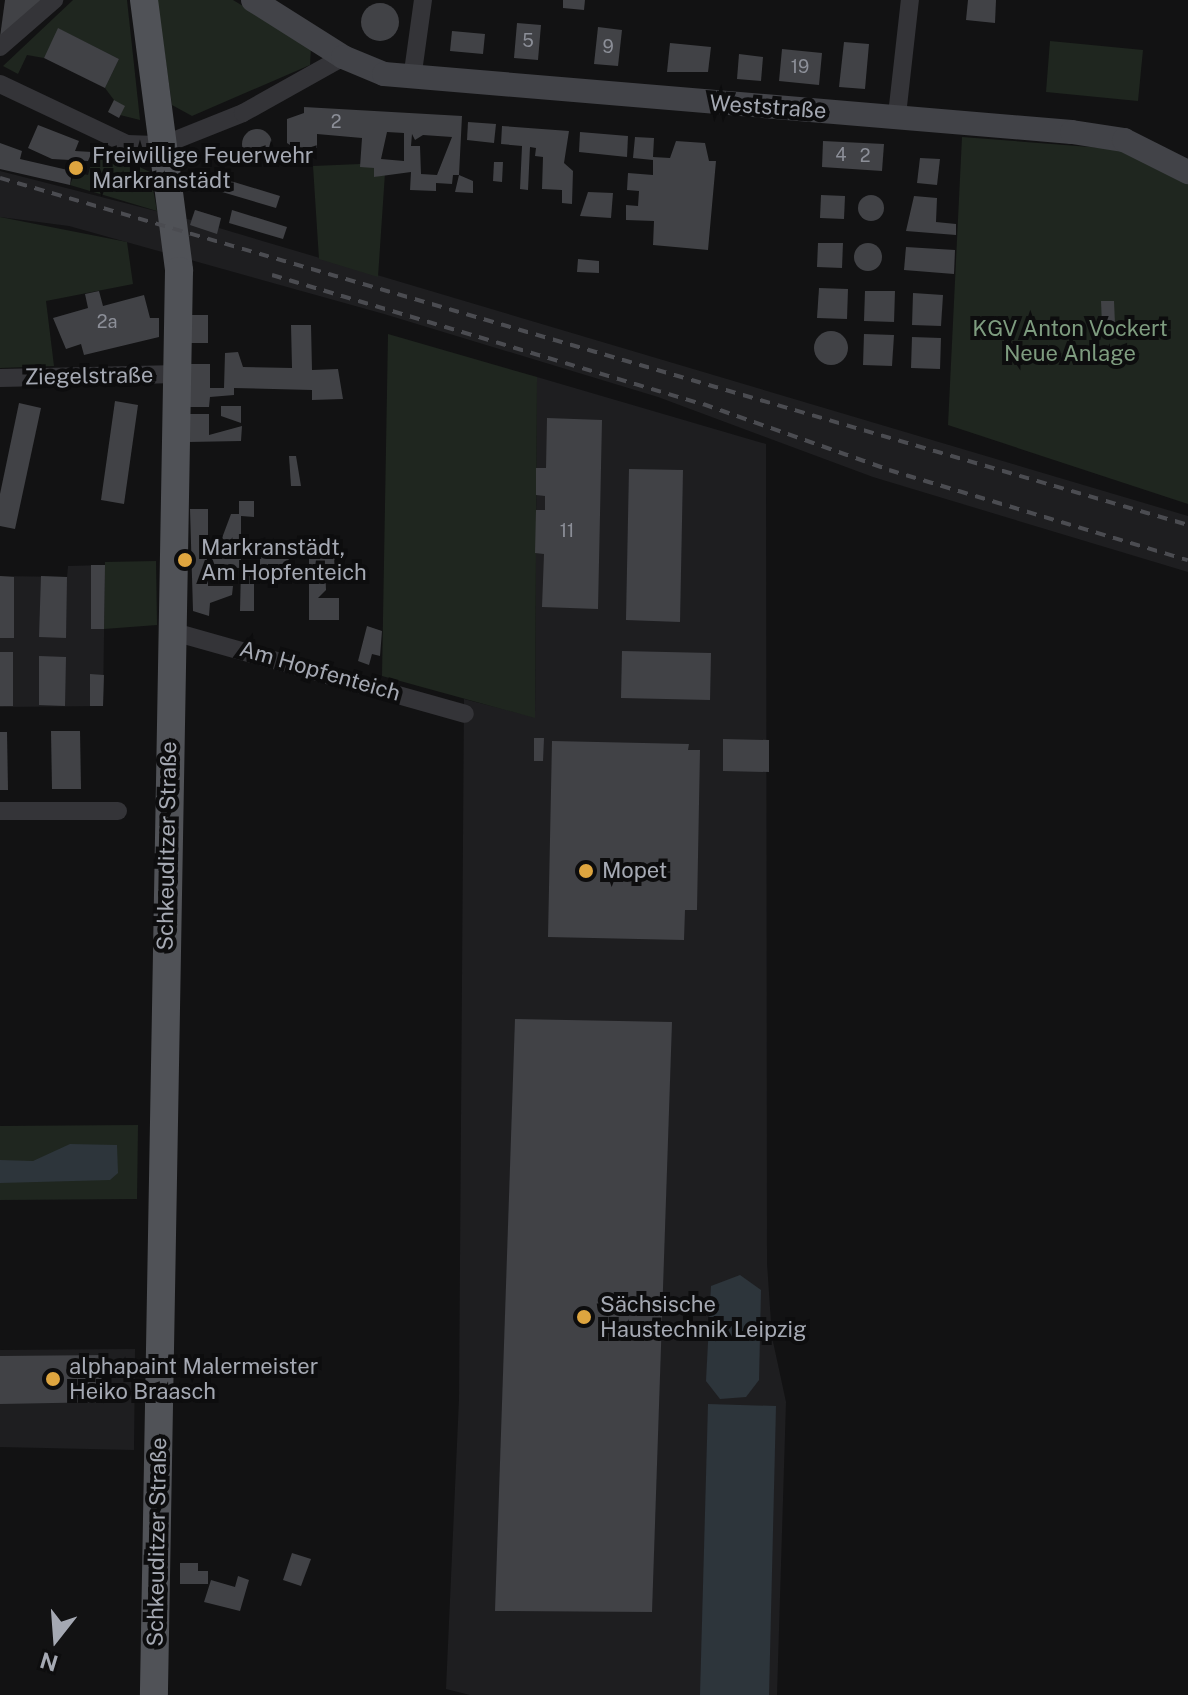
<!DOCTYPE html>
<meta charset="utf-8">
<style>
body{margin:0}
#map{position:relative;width:1188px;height:1695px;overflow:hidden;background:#121213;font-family:"Public Sans",sans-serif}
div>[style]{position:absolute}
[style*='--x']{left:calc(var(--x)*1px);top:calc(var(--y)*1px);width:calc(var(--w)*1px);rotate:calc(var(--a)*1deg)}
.built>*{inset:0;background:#1e1e20}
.green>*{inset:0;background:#1f261f}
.water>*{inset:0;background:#2d353b}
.building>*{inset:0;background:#414246}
.round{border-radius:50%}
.street>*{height:18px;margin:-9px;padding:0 9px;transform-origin:9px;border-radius:9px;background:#343438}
.secondary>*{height:24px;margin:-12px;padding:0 12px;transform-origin:12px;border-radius:12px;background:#424348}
.primary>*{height:28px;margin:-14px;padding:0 14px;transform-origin:14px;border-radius:14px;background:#505257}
.rail>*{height:4px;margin-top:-2px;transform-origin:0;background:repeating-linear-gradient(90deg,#4b4c51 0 10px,transparent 0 18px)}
.dots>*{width:22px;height:22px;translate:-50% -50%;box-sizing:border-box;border:4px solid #0d0d0e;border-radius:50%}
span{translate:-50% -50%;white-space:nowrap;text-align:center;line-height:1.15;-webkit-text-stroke:8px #0d0d0e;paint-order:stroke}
.number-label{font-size:18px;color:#8c8f98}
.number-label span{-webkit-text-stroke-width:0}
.street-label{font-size:22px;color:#a5a9b3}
.poi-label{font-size:22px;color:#a5a9b3}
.left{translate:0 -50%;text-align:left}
.park-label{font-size:22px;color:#7e9c7f}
.north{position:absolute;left:16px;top:1599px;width:80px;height:80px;-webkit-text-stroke:6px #0d0d0e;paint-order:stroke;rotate:197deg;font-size:22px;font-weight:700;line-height:32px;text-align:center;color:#a5a9b3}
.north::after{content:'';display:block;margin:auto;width:28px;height:36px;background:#a5a9b3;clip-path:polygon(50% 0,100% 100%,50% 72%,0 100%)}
</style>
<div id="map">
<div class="built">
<i style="clip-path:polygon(0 171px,191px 220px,195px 210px,221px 218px,219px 228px,1188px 516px,1188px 572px,873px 477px,658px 397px,384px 314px,69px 226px,0 217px)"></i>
<i style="clip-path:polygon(537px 377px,766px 444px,767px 1263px,772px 1337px,786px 1402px,777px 1695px,470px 1695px,446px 1689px,459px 1399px,464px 699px,535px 717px)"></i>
<i style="clip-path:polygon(105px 565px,103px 706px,0 707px,0 576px,67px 577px,68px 566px)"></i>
<i style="clip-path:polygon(135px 1349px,134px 1450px,0 1447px,0 1350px)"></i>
</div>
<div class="green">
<i style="clip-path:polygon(73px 0,127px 0,140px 120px,108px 112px,114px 100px,105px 88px,119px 59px,59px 29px,44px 58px,27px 55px,18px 74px,3px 66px)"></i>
<i style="clip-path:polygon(157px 0,233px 0,311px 47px,310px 65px,192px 116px,172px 105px)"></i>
<i style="clip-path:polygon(1050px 41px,1143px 50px,1138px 101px,1046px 92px)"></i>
<i style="clip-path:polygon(962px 137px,1129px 150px,1188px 181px,1188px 504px,948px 425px)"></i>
<i style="clip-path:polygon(90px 143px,150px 172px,157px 211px,70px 185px,75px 172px,88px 175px,95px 149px)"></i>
<i style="clip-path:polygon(360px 164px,374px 168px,374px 177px,385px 173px,378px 277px,319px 259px,313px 166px)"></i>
<i style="clip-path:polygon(0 217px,127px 242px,133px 284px,46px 301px,54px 366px,0 368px)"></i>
<i style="clip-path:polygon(388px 334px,537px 377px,535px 718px,382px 676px)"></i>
<i style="clip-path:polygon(156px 561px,157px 625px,104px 629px,105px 562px)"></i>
<i style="clip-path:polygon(138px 1125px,137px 1199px,0 1200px,0 1126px)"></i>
</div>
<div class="water">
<i style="clip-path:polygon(70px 1144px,117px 1145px,118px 1173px,110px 1180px,0 1183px,0 1160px,33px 1161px)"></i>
<i style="clip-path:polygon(740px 1275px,761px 1290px,759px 1380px,746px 1397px,720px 1399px,706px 1381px,711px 1286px)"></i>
<i style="clip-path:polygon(708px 1404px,776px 1406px,769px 1695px,700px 1695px)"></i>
</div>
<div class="building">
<i style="clip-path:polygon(5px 0,43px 0,0 37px)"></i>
<i style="clip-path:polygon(563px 0,585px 0,584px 10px,563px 8px)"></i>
<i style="clip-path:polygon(968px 0,996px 0,995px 23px,966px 20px)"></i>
<i class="round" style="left:361px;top:3px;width:38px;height:38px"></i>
<i style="clip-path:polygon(517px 23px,541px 25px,538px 60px,514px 58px)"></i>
<i style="clip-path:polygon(598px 27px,622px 30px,618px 66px,594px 64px)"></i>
<i style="clip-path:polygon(58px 28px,119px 59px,105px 88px,44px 58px)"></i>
<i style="clip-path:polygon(452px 31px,485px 34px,483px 54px,450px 51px)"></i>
<i style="clip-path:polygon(844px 42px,869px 44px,865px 89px,839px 87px)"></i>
<i style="clip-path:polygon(670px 43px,711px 47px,708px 72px,667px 72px)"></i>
<i style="clip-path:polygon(782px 49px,822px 53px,819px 85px,779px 81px)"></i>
<i style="clip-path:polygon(739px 54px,763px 57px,761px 81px,737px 79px)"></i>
<i style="clip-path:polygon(114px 100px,125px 106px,119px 118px,108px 112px)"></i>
<i style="clip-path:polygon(evenodd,304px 107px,462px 116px,459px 175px,473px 181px,473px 193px,455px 192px,459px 175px,453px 175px,452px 184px,436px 183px,436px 191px,410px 190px,411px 172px,374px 177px,374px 168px,360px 167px,362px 138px,317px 134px,317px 148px,296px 149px,287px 143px,287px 119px,304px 113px,304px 107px,387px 132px,404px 133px,404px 161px,381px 159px,387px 132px,304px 107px,412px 134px,415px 140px,423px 135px,452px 137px,437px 175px,421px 174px,420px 146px,411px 146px,412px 134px)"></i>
<i style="clip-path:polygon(468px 122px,496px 124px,494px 143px,467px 140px)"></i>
<i style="clip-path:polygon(38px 125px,79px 141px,75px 151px,92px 152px,88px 161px,52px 159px,28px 148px)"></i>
<i style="clip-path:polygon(502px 126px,569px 131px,564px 163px,573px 171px,572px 204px,562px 203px,562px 190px,542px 189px,543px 157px,535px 156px,536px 148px,530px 147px,528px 190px,520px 189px,522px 146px,501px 144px)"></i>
<i class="round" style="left:242px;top:129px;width:30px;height:30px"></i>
<i style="clip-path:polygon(580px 132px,628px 136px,627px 157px,579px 152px)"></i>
<i style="clip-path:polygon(635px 137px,654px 138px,653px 157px,670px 158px,676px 141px,705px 143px,709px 161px,716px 161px,708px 250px,653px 245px,654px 221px,626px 220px,626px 205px,638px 206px,639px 191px,627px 190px,628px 173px,653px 175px,653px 160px,633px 158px)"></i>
<i style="clip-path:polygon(823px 141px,884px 144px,882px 171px,822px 167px)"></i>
<i style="clip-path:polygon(0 143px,22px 151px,20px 159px,72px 171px,70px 185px,0 169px)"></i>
<i style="clip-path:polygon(920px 158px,940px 159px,937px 185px,917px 183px)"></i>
<i style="clip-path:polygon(494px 162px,503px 162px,502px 182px,493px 181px)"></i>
<i style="clip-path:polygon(198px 171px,280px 196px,276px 208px,195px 184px)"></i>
<i style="clip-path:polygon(588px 192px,613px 193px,611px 218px,580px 216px)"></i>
<i class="round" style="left:858px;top:195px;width:26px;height:26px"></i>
<i style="clip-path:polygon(821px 195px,845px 196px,844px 219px,820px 218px)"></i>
<i style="clip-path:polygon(914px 196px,937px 198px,936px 222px,956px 224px,956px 235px,906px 231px)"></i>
<i style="clip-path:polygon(195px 210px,221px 218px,217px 234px,190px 225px)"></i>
<i style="clip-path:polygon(232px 210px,287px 227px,283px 239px,229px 223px)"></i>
<i class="round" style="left:854px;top:243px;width:28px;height:28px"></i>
<i style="clip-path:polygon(818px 243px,843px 243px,842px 268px,817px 267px)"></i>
<i style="clip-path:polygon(906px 247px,955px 250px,954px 274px,904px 270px)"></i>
<i style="clip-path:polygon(578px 259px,599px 261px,599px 273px,577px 272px)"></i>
<i style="clip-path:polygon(819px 288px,848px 289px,847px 319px,817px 318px)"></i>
<i style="clip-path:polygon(99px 291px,103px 306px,144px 295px,150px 318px,159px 318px,159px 337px,84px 355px,81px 344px,66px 349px,53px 318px,88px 308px,85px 294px)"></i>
<i style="clip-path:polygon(865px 291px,895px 291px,894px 322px,864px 321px)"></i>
<i style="clip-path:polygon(913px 293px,943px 295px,941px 326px,912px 325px)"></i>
<i style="clip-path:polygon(1101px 301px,1114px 301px,1115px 324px,1102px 325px)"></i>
<i style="clip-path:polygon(189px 315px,208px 315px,208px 343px,189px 343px)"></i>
<i style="clip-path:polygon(291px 325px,311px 325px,312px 370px,338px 369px,343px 399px,312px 400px,312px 390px,234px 388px,234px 395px,210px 397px,209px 407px,189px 407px,189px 364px,210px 364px,210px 388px,224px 388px,225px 353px,238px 352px,243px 367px,292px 368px)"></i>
<i class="round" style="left:814px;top:331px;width:34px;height:34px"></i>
<i style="clip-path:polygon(864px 334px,894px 335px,892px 366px,863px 365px)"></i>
<i style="clip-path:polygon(912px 337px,941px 338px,940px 369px,911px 368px)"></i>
<i style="clip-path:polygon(115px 401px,138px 405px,124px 504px,101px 500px)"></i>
<i style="clip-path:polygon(19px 403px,41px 408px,15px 529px,0 526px,0 494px)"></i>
<i style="clip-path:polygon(221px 406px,241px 406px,241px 423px,221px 416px)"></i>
<i style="clip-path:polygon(189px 414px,209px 414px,209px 435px,242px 426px,241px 441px,188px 442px)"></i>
<i style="clip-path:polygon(547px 418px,602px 420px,598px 609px,542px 607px,544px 554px,535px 553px,536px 510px,545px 510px,545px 496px,536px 495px,536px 468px,546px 468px)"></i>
<i style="clip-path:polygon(289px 456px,296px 456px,301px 486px,291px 486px)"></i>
<i style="clip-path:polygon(629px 469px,683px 470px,680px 622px,626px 620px)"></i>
<i style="clip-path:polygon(239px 501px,254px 501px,254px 517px,241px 516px,241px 568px,208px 567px,208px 586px,233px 586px,232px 595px,210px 603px,209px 616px,193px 611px,190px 509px,208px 509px,208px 547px,234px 548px,222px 538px,231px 514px,239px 514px)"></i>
<i style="clip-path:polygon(309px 552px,334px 555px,335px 564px,325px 564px,326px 590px,318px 598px,339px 598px,339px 620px,309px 620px)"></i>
<i style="clip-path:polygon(260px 555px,289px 556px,288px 567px,260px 567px)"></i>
<i style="clip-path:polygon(91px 565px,105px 565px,104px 629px,91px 629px)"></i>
<i style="clip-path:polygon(241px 568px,254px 568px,254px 611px,240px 611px)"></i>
<i style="clip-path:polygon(361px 568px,361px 581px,350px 581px,349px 569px)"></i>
<i style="clip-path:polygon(0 576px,14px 577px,14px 638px,0 638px)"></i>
<i style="clip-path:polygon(41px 576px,67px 577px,66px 638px,39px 637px)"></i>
<i style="clip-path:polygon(367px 626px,382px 631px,380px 656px,372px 654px,369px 665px,358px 661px)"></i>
<i style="clip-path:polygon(622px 651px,711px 653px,710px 700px,621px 698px)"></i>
<i style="clip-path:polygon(0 652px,13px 652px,13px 706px,0 706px)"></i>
<i style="clip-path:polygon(39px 656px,66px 657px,65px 706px,39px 705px)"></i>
<i style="clip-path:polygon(90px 674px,104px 675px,103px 706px,90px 706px)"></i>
<i style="clip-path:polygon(51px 731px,80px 731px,81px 789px,52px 789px)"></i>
<i style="clip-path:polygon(0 732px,7px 732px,8px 790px,0 790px)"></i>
<i style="clip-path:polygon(534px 738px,544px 738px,543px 761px,534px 761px)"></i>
<i style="clip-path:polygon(723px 739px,769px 740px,769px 772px,723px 771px)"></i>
<i style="clip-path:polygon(552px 741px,689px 744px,688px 750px,700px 750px,697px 910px,685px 910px,684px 940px,548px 937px)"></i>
<i style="clip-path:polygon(515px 1019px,672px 1022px,652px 1612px,495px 1611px)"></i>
<i style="clip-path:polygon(107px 1355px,107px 1402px,0 1404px,0 1356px)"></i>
<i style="clip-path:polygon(292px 1553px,311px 1559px,301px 1586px,283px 1580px)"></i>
<i style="clip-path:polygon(180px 1563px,198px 1563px,198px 1571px,208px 1571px,208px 1584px,180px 1584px)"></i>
<i style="clip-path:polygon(238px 1576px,249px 1580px,240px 1611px,204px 1602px,211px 1580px,235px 1587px)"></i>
</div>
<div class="street">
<i style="--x:0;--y:47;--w:72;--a:-41"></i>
<i style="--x:412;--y:79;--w:80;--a:-82.1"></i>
<i style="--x:0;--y:84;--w:140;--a:25.3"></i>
<i style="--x:127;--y:144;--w:36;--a:2"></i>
<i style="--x:163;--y:145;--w:86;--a:-21.8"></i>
<i style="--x:243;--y:113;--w:115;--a:-29.2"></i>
<i style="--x:897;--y:115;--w:116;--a:-83.6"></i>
<i style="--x:0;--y:378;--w:178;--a:-1.3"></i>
<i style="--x:174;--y:632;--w:302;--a:15.7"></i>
<i style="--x:0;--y:811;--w:118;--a:0"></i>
</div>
<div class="secondary">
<i style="--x:253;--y:0;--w:107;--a:32.3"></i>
<i style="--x:343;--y:57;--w:44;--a:22.5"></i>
<i style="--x:384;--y:74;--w:690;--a:4.82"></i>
<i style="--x:1072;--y:132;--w:53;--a:8.7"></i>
<i style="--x:1124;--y:140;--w:72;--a:26.6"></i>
</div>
<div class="primary">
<i style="--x:144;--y:0;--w:273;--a:82.6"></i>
<i style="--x:179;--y:271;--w:1424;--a:91.01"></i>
</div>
<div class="rail">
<i style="--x:0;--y:178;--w:1238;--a:16.28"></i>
<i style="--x:272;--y:275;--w:450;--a:16.7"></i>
<i style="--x:703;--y:404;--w:197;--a:19.5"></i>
<i style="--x:889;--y:470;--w:312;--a:16.8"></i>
</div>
<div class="dots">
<i style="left:76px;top:168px;background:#dea53f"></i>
<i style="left:185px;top:560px;background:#dea53f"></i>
<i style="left:586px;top:871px;background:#dea53f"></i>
<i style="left:584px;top:1317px;background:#dea53f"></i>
<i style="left:53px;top:1379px;background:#dea53f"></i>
</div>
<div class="number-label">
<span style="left:528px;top:41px">5</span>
<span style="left:608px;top:47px">9</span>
<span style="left:800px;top:67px">19</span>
<span style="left:336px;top:122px">2</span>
<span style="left:841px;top:155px">4</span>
<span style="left:865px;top:156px">2</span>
<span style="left:107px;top:322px">2a</span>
<span style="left:567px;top:531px">11</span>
</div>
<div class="street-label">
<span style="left:768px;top:107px;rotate:4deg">Weststraße</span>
<span style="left:89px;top:376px;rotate:-1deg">Ziegelstraße</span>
<span style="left:320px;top:671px;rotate:16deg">Am Hopfenteich</span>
<span style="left:167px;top:846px;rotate:-89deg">Schkeuditzer Straße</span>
<span style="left:157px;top:1542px;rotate:-89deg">Schkeuditzer Straße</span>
</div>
<div class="poi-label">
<span class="left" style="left:92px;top:168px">Freiwillige Feuerwehr<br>Markranstädt</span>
<span class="left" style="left:201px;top:560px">Markranstädt,<br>Am Hopfenteich</span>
<span class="left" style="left:602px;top:871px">Mopet</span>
<span class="left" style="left:600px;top:1317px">Sächsische<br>Haustechnik Leipzig</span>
<span class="left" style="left:69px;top:1379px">alphapaint Malermeister<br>Heiko Braasch</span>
</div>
<div class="park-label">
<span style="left:1070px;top:341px">KGV Anton Vockert<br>Neue Anlage</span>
</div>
<div class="north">N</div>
</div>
